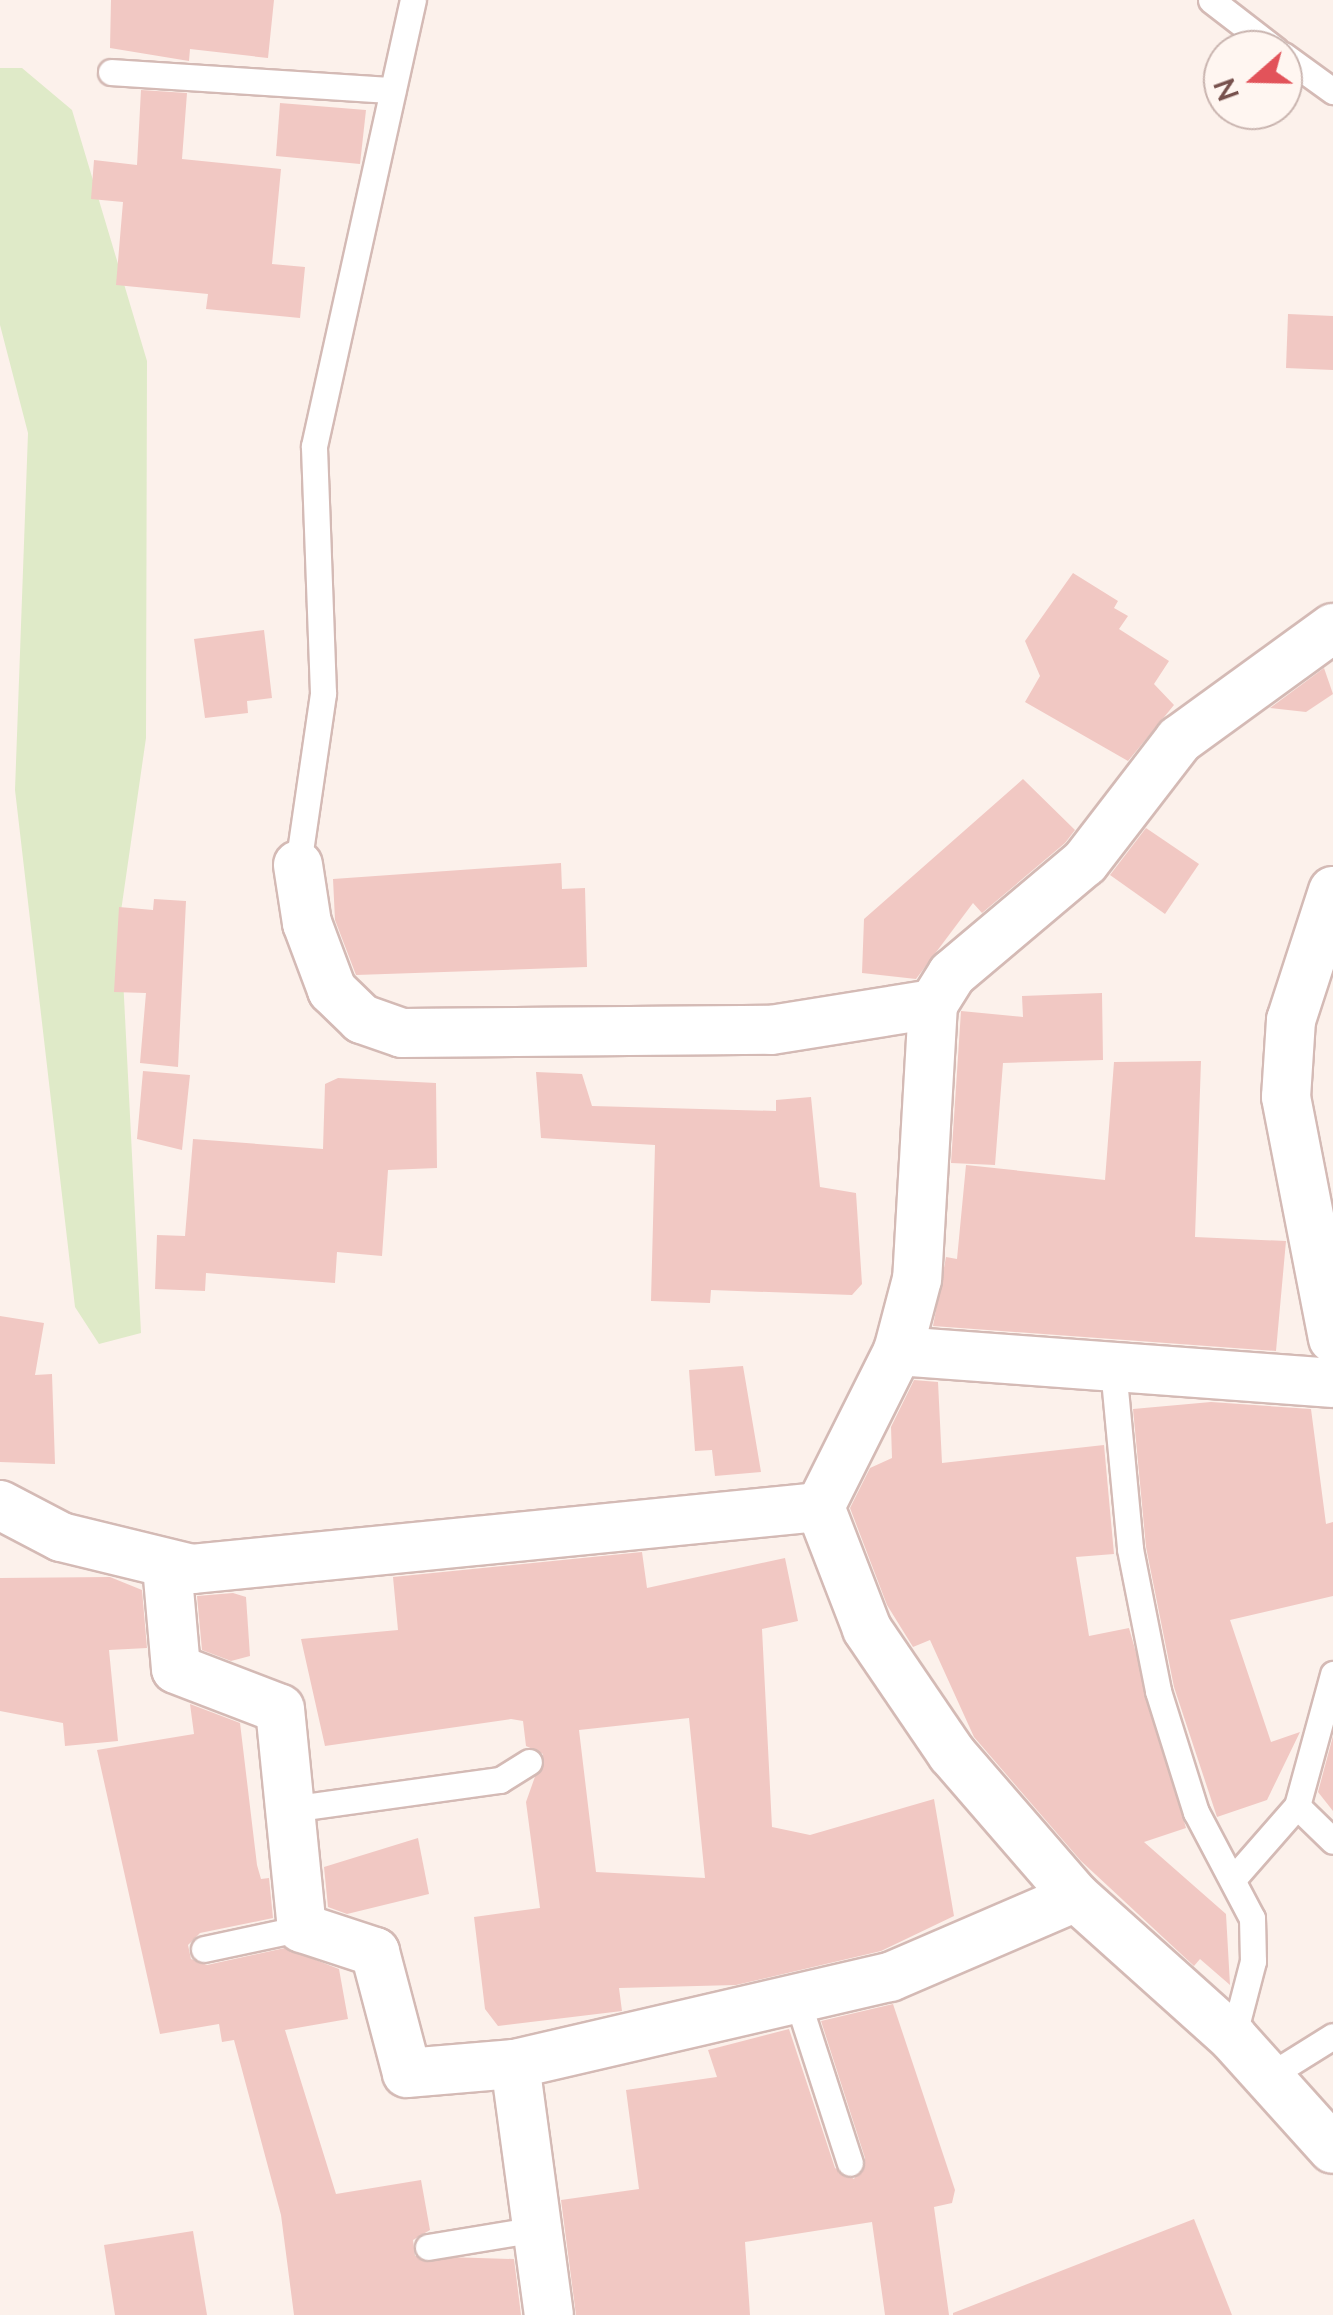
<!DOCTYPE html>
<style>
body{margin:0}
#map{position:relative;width:1333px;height:2315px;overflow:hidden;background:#fcf1eb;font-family:Mulish,sans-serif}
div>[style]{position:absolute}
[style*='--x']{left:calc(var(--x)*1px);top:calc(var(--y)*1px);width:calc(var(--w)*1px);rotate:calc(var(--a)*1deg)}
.green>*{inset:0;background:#dfeac8}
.building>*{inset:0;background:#f1c8c3}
.roads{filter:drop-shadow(2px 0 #d4bab5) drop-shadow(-2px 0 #d4bab5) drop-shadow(0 2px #d4bab5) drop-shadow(0 -2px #d4bab5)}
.service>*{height:25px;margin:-12.5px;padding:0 12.5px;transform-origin:12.5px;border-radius:12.5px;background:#fff}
.minor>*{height:48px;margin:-24px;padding:0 24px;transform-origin:24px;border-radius:24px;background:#fff}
span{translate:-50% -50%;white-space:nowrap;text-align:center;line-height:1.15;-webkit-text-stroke:10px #fff6f1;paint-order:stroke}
.north{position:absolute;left:1203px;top:30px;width:100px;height:100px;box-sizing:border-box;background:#fff6f1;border:2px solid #c9b4af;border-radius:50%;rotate:250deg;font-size:28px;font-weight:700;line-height:40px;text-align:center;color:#77514d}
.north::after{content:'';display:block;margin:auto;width:35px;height:45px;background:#e2535a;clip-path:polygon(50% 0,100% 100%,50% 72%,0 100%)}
</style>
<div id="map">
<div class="green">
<i style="clip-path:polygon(0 68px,22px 68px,72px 110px,147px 361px,146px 738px,120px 918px,141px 1333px,99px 1344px,75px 1307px,15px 790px,28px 433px,0 325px)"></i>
</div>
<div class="building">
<i style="clip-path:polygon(111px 0,274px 0,268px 58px,190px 49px,189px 61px,110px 48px)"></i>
<i style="clip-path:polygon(141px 90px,187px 93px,182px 159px,281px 169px,272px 264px,305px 267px,300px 318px,206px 309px,208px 294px,116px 285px,123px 202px,91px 199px,94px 160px,137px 165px)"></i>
<i style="clip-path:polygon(280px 103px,366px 110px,360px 164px,276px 156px)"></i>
<i style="clip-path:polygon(1288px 314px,1333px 316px,1333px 370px,1286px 368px)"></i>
<i style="clip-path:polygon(1073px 573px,1118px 601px,1114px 608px,1128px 616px,1119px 629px,1169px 661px,1154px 684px,1174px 705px,1128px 761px,1025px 702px,1040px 676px,1025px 641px)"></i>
<i style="clip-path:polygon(264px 630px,272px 698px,247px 701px,248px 713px,205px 718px,194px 639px)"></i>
<i style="clip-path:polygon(1324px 668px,1333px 694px,1306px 712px,1270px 708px)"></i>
<i style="clip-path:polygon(1023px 779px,1075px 830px,1065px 843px,982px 913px,973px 903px,916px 979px,862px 973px,864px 919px)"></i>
<i style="clip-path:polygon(1146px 828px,1199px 864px,1165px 914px,1110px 875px)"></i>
<i style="clip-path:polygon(561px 863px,562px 889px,585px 888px,587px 967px,356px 975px,335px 920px,333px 879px)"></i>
<i style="clip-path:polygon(154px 899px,186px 901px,178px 1067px,140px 1063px,146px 993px,114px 992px,119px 907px,153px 910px)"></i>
<i style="clip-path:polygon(1102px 993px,1103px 1060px,1003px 1063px,995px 1165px,951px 1163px,961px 1011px,1023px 1017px,1022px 996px)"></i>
<i style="clip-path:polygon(1201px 1061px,1195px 1237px,1286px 1241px,1276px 1351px,933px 1326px,946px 1257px,957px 1259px,966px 1165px,1105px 1180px,1114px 1062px)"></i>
<i style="clip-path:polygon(143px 1071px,190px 1075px,182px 1150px,137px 1139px)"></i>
<i style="clip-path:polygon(536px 1072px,582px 1074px,592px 1106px,776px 1111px,776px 1100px,811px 1097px,820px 1187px,856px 1193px,862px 1284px,852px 1295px,711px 1290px,710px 1303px,651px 1301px,655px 1145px,541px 1138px)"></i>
<i style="clip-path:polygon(338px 1078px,436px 1083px,437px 1168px,388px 1170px,382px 1256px,337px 1252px,335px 1283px,206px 1273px,205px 1291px,155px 1289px,157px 1235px,185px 1236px,193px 1139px,323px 1149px,325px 1084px)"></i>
<i style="clip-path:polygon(0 1316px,44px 1323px,35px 1375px,52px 1374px,55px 1464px,0 1462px)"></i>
<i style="clip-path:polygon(743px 1366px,761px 1472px,715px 1476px,712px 1450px,695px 1451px,689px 1370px)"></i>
<i style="clip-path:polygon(914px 1380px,938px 1382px,942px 1463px,1104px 1445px,1114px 1554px,1076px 1557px,1089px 1636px,1129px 1628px,1186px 1828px,1144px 1842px,1226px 1914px,1230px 1985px,1200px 1959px,1194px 1966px,1081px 1861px,974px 1737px,930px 1640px,913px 1647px,887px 1605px,850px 1508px,870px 1468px,892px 1458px,891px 1427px)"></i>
<i style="clip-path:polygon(1211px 1402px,1311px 1409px,1326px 1524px,1333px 1522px,1333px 1596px,1230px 1620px,1271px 1742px,1300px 1732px,1267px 1800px,1217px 1817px,1174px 1687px,1146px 1547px,1133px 1409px)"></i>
<i style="clip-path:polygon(evenodd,642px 1552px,647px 1588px,785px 1558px,798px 1621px,762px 1629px,772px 1827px,810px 1835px,934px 1799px,954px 1916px,881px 1951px,736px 1985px,619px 1988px,622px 2011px,498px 2026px,485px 2009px,474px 1917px,540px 1908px,526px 1802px,543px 1754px,526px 1746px,523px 1721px,511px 1719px,325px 1746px,301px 1639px,398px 1630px,393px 1577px,642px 1552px,689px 1718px,705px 1878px,596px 1872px,579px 1730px,689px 1718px)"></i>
<i style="clip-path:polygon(110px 1577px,142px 1590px,147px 1648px,109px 1650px,118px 1741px,65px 1746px,63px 1723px,0 1711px,0 1578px)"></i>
<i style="clip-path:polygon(233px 1593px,246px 1597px,250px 1656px,231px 1661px,202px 1650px,197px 1596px)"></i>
<i style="clip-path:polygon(190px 1704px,240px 1723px,257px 1865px,261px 1879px,269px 1878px,273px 1918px,200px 1933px,188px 1945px,191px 1959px,207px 1965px,285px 1948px,339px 1969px,348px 2019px,285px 2030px,336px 2194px,421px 2180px,430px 2230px,413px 2240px,415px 2256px,514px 2259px,521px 2315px,294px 2315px,281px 2215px,234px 2040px,222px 2042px,219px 2024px,160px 2034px,97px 1750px,194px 1734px)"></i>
<i style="clip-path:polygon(1333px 1736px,1333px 1811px,1318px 1792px)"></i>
<i style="clip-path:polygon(418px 1838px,429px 1894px,347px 1914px,328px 1907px,324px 1867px)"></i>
<i style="clip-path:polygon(893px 2004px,955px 2190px,952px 2203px,934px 2207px,949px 2315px,885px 2315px,872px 2222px,745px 2242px,750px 2315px,576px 2315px,561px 2200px,639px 2189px,626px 2090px,717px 2077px,708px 2050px,789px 2029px,835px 2168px,854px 2179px,865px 2158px,821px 2021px)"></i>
<i style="clip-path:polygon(1194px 2219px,1232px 2315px,953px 2315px,953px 2313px)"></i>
<i style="clip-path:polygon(193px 2231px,207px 2315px,115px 2315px,104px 2245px)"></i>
</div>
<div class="roads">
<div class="service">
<i style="--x:1211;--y:0;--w:82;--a:37.6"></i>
<i style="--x:1283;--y:55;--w:62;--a:35.8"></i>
<i style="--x:111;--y:72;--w:282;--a:3.7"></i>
<i style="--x:298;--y:865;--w:174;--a:-81.7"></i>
<i style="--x:323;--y:693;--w:247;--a:-92.1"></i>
<i style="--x:314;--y:446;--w:457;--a:-77.5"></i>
<i style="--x:1113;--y:1368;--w:182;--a:84.6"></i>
<i style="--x:1130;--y:1549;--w:145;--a:78.8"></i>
<i style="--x:1158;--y:1691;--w:127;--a:72.6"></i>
<i style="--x:1196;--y:1812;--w:120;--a:62.2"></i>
<i style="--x:1252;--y:1918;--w:43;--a:88.7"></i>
<i style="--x:1253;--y:1961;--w:80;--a:104.6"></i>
<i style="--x:1297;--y:1806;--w:50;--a:44.2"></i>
<i style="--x:290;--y:1809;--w:212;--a:-7.9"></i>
<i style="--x:500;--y:1780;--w:34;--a:-32"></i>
<i style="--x:1233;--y:1879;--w:97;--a:-48.8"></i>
<i style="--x:1297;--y:1806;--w:137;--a:-74.7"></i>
<i style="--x:204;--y:1949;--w:100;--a:-12.1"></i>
<i style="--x:797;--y:1999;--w:172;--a:72.1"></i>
<i style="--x:1269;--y:2076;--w:75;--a:-32"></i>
<i style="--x:428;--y:2247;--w:110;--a:-9.4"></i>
</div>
<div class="minor">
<i style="--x:1333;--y:628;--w:190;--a:144"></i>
<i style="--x:1179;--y:740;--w:154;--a:127.6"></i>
<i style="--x:1085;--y:862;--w:174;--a:139.9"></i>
<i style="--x:952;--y:974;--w:36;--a:122"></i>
<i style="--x:933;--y:1004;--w:275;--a:93.3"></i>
<i style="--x:917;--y:1279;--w:74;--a:104.8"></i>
<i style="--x:898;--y:1351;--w:174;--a:116.6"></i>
<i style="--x:820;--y:1507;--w:131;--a:68.9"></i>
<i style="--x:867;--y:1629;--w:151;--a:55.8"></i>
<i style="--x:952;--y:1754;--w:189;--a:49.1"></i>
<i style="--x:1076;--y:1897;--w:211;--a:41.9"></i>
<i style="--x:1233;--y:2038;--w:149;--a:48"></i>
<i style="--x:298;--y:865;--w:59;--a:81.2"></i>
<i style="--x:307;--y:923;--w:72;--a:69.5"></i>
<i style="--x:332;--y:990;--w:42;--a:44"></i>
<i style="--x:362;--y:1019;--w:42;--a:19.3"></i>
<i style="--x:402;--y:1033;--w:369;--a:-0.5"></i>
<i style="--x:771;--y:1030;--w:164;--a:-9.1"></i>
<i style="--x:1333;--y:891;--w:136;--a:108"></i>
<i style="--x:1291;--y:1020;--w:77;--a:93.7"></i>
<i style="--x:1286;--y:1097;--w:246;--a:79"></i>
<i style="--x:898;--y:1351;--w:436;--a:4.2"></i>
<i style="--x:0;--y:1505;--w:69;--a:27.7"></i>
<i style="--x:61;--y:1537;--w:135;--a:13.7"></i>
<i style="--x:192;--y:1569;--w:631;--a:-5.64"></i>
<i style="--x:167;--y:1566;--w:103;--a:85"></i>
<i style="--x:176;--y:1669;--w:111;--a:21"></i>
<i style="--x:280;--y:1709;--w:220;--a:84.3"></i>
<i style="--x:302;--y:1928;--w:77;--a:18.2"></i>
<i style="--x:375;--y:1952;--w:125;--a:75.2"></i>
<i style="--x:407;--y:2073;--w:108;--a:-4.8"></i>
<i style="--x:515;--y:2064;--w:253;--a:82.3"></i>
<i style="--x:515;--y:2064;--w:385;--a:-13.1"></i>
<i style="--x:890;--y:1977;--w:202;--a:-23.3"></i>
</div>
</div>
<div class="north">N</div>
</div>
